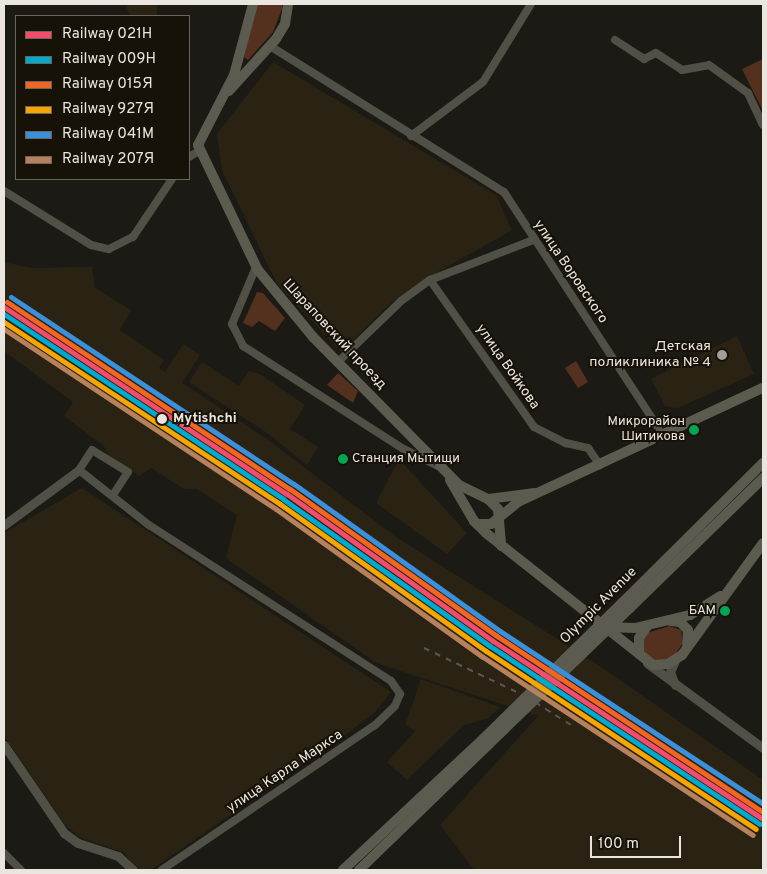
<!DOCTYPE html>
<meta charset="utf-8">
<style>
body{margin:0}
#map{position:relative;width:767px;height:874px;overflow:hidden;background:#1c1a14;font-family:Overpass,sans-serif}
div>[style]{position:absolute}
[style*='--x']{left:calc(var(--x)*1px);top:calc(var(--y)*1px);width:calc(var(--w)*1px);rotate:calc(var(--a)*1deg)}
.built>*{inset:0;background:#2a2313}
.green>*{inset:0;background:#54301e}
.minor>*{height:8px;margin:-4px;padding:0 4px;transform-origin:4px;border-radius:4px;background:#505046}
.tertiary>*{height:9px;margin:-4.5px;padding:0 4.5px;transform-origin:4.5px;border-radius:4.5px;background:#505046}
.secondary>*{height:10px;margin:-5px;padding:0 5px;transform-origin:5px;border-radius:5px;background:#5c5b50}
.rail>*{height:2px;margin-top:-1px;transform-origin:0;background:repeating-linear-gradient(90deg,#57564f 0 6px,transparent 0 12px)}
.secondary-bridge>*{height:10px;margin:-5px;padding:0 5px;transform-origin:5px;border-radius:5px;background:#5c5b50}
.rail-1>*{height:5px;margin:-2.5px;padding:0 2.5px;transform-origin:2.5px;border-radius:2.5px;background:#f44d6c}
.rail-2>*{height:5px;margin:-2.5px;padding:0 2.5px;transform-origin:2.5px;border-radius:2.5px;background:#00a9ce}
.rail-3>*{height:5px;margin:-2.5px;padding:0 2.5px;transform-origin:2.5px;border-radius:2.5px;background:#f26522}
.rail-4>*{height:5px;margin:-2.5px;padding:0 2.5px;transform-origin:2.5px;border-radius:2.5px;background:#f7a600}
.rail-5>*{height:5px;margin:-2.5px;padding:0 2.5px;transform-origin:2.5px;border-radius:2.5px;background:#3a90db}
.rail-6>*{height:5px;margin:-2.5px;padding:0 2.5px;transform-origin:2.5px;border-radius:2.5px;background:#b6815c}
.dots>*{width:14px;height:14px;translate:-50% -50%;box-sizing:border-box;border:2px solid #171208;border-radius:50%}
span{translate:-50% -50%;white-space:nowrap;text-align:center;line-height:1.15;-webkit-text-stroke:4px #171208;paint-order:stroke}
.bus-label{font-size:13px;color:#eae6df}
.right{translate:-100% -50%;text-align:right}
.left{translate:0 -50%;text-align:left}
.street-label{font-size:14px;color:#eae6df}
.poi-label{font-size:14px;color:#eae6df}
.stop-label{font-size:14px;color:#eae6df;font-weight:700}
.frame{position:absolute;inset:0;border:5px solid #eae6df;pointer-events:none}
.legend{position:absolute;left:15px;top:15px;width:175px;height:165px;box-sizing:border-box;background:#171208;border:1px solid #6b675e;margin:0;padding:6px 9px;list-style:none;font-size:15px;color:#eae6df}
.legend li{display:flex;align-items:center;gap:10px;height:25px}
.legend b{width:25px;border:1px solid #6b675e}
.scale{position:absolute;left:590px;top:836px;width:91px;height:22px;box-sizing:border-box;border:2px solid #eae6df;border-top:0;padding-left:6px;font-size:15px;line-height:18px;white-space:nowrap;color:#eae6df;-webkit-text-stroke:4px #171208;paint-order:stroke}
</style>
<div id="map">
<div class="built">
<i style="clip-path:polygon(125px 4px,157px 4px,157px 16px,130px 16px)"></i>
<i style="clip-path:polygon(273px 62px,496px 195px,512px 230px,431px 276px,390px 304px,341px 352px,277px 284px,222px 170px,217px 134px)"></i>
<i style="clip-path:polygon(4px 262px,31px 268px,92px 267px,95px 288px,131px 310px,120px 330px,164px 360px,159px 368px,165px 372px,183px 344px,200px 355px,182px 383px,267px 439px,396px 537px,600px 666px,763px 780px,763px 870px,474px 870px,440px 825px,538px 716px,376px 663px,226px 558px,237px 515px,197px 489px,184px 489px,151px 468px,139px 476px,108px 455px,104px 446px,64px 416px,73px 402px,4px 351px)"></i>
<i style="clip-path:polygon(737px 336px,754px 374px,678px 408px,665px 406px,651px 379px)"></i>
<i style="clip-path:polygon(202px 362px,239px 386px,249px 371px,260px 374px,305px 405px,290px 429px,318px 447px,307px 465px,270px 435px,189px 382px)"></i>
<i style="clip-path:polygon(399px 459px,467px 533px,447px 554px,376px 503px)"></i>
<i style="clip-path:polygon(82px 488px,391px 692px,375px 712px,348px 733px,151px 870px,139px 870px,123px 852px,81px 838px,65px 825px,4px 736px,4px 533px)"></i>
<i style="clip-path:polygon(421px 679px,500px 707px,489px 718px,464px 725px,407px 780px,387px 762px,415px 731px,405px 725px)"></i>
</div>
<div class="green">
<i style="clip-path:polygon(256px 4px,282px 4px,282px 9px,273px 32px,248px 60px,244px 57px)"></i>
<i style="clip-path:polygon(763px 59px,763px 111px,742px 69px)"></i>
<i style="clip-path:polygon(257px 292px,263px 293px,285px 318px,275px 331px,259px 321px,252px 327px,243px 323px)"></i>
<i style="clip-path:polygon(576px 361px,588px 382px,578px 388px,565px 368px)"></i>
<i style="clip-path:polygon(338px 373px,358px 391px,353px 403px,327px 385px)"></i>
<i style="clip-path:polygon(669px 626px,681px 630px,683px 643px,673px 657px,658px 662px,644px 654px,642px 643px,647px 633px)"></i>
</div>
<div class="minor">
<i style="--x:615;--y:40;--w:35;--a:33"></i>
<i style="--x:644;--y:59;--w:13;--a:-27"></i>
<i style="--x:656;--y:53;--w:31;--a:33"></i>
<i style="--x:682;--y:70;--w:27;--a:-10"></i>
<i style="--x:709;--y:65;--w:48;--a:35.7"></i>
<i style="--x:748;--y:93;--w:35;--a:65"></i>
<i style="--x:270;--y:46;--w:276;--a:32"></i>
<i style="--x:504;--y:192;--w:290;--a:56.8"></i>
<i style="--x:411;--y:136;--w:90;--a:-36.9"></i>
<i style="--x:483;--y:82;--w:92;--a:-58.4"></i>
<i style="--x:189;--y:157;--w:12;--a:-31"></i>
<i style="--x:4;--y:191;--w:102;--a:31.8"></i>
<i style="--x:91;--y:245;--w:18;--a:13"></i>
<i style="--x:109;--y:249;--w:27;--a:-27"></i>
<i style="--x:133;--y:237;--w:70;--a:-56.1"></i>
<i style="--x:256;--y:267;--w:62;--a:112.8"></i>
<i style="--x:232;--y:324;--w:25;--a:63"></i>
<i style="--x:243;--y:346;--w:189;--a:32.7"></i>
<i style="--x:402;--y:448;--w:40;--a:26.6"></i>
<i style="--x:430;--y:280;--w:180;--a:54.7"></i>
<i style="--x:534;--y:427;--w:36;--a:27"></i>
<i style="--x:566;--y:443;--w:23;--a:13"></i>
<i style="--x:588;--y:448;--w:21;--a:55"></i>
<i style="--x:338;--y:362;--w:88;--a:-44.1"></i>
<i style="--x:401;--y:301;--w:36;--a:-36"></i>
<i style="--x:430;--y:280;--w:110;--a:-21.2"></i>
<i style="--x:113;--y:495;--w:27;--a:-57"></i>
<i style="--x:128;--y:472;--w:42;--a:-148.6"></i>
<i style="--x:92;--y:450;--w:24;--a:123"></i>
<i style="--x:79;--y:470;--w:89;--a:38.2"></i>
<i style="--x:149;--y:525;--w:288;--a:32.8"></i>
<i style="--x:391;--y:681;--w:16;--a:55"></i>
<i style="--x:400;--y:694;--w:13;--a:113"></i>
<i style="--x:395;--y:706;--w:28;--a:136"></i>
<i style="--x:375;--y:725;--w:258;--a:145.8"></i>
<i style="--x:4;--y:853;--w:24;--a:45"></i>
</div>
<div class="tertiary">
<i style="--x:4;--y:525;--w:93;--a:-36.3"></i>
<i style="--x:647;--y:663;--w:144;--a:36.2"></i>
<i style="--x:675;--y:685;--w:14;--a:-111"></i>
<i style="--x:670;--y:672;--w:12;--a:-66"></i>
<i style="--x:4;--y:745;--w:107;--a:55.7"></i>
<i style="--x:64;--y:833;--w:17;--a:36"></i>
<i style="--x:78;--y:843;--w:42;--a:18"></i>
<i style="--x:118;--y:856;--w:21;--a:43"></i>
</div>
<div class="secondary">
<i style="--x:253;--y:4;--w:73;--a:105"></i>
<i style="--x:234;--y:75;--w:79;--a:117.2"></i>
<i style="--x:198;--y:145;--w:139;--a:64.4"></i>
<i style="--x:258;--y:270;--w:87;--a:50.6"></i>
<i style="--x:313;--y:337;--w:208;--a:45.4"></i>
<i style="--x:459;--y:485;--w:32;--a:26"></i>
<i style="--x:488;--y:499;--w:47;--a:-7.3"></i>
<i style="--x:229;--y:91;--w:70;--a:-47.9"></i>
<i style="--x:276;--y:39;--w:17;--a:-59"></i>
<i style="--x:285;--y:24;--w:20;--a:-81"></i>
<i style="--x:450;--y:480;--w:48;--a:59.7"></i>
<i style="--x:474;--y:521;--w:17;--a:45"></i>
<i style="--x:486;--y:533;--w:213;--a:38.3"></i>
<i style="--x:653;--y:665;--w:15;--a:-4"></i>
<i style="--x:668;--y:664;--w:17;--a:-33"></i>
<i style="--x:682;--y:655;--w:138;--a:-54.1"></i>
<i style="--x:488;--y:499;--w:14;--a:45"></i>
<i style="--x:498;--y:509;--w:37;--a:85"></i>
<i style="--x:477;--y:524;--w:14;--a:0"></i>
<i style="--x:491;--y:524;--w:35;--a:-39"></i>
<i style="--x:518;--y:502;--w:270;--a:-25"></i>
<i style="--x:622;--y:603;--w:199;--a:-44.8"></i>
<i style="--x:630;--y:608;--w:186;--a:-44.3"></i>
<i style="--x:671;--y:621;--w:9;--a:6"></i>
<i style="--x:680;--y:622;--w:11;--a:45"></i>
<i style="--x:688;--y:630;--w:17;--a:93"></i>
<i style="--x:607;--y:627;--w:28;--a:2"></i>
<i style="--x:635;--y:628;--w:57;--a:-13.3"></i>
<i style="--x:690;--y:615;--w:36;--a:-32"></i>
<i style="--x:639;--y:654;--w:16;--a:-90"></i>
<i style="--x:639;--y:638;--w:14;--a:-56"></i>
<i style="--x:343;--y:870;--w:192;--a:-43.1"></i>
<i style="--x:359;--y:870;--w:181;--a:-44.1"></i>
</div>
<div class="rail">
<i style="--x:424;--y:648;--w:112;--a:25.4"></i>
<i style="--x:525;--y:696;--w:54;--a:32.2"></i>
</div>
<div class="secondary-bridge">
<i style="--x:483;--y:739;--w:194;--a:-44.4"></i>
<i style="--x:489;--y:744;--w:196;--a:-44"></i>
</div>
<div class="rail-1">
<i style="--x:4;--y:307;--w:339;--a:33.5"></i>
<i style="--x:287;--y:494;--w:253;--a:35.5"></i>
<i style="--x:493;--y:641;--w:323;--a:33.4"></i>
</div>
<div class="rail-2">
<i style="--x:4;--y:314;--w:335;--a:33.5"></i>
<i style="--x:283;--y:499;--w:254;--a:35.4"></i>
<i style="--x:490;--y:646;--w:323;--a:33.4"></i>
</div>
<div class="rail-3">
<i style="--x:7;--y:302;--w:339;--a:33.5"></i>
<i style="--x:290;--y:489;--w:254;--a:35.4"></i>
<i style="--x:497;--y:636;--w:319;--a:33.5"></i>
</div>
<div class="rail-4">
<i style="--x:4;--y:322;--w:331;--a:33.4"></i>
<i style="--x:280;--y:504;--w:253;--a:35.5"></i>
<i style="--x:486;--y:651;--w:323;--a:33.4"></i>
</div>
<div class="rail-5">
<i style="--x:11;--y:297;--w:339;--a:33.5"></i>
<i style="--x:294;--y:484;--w:253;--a:35.5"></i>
<i style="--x:500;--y:631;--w:315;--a:33.3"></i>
</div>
<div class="rail-6">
<i style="--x:4;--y:329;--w:326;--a:33.5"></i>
<i style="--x:276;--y:509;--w:254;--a:35.6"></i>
<i style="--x:483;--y:657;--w:323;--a:33.4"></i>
</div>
<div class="dots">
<i style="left:722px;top:355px;background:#a29f98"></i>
<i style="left:162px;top:419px;background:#eae6df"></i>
<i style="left:694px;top:430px;background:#00a651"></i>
<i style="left:343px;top:459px;background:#00a651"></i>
<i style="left:725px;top:611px;background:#00a651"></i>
</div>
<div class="bus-label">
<span class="right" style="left:685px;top:430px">Микрорайон<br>Шитикова</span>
<span class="left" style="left:352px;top:459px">Станция Мытищи</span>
<span class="right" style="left:716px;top:611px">БАМ</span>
</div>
<div class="street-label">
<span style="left:570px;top:272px;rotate:56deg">улица Воровского</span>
<span style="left:334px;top:335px;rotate:47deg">Шараповский проезд</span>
<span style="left:507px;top:367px;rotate:55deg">улица Войкова</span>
<span style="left:599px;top:606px;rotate:-45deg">Olympic Avenue</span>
<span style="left:285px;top:772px;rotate:-34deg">улица Карла Маркса</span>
</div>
<div class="poi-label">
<span class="right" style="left:711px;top:355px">Детская<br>поликлиника № 4</span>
</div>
<div class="stop-label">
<span class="left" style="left:173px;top:419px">Mytishchi</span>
</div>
<div class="frame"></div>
<ul class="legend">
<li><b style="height:6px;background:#f44d6c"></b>Railway 021Н</li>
<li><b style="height:6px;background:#00a9ce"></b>Railway 009Н</li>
<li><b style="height:6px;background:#f26522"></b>Railway 015Я</li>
<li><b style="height:6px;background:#f7a600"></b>Railway 927Я</li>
<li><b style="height:6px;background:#3a90db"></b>Railway 041М</li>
<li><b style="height:6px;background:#b6815c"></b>Railway 207Я</li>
</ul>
<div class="scale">100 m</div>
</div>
